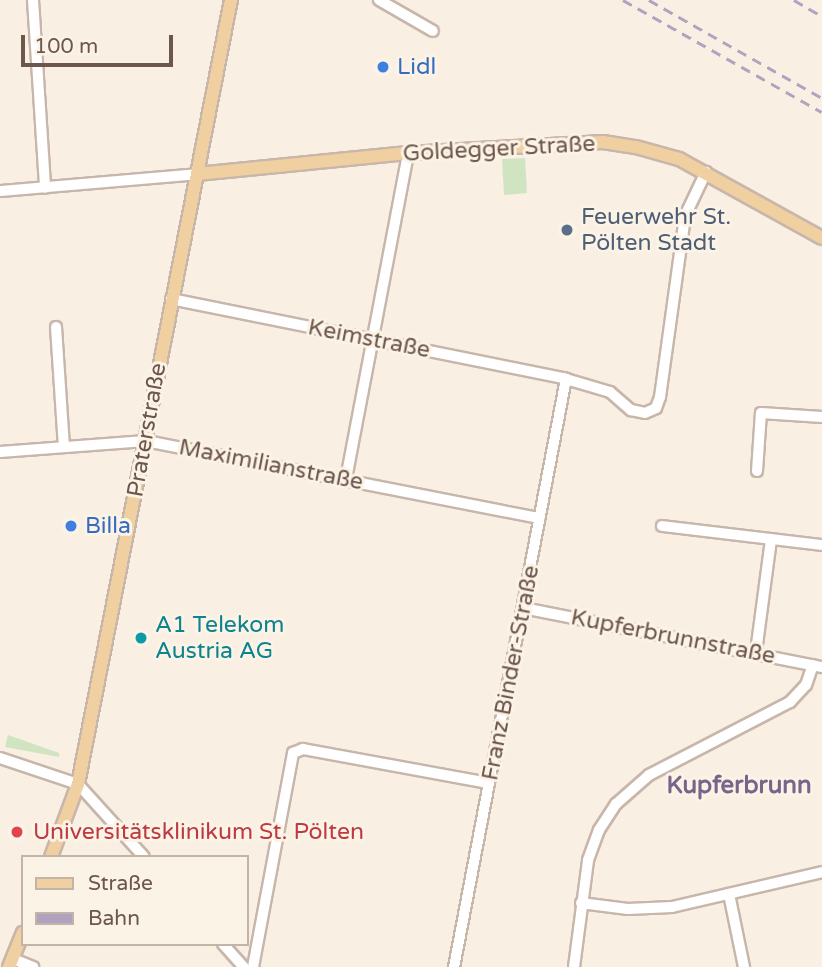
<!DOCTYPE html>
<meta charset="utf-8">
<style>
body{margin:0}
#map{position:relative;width:822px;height:967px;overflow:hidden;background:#f9efe2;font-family:"Varela Round",sans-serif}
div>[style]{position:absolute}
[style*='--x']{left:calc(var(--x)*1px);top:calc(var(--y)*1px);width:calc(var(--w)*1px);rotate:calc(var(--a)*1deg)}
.green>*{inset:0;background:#d1e4c2}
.roads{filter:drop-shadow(2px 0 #c8b6ab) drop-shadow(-2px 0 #c8b6ab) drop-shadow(0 2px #c8b6ab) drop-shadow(0 -2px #c8b6ab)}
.minor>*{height:10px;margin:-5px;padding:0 5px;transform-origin:5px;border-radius:5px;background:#fff}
.major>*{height:12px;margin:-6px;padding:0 6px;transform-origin:6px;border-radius:6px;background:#f0d0a1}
.rail>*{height:2.5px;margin-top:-1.25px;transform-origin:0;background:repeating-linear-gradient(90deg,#b1a3c0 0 10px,transparent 0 17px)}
.dots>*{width:19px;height:19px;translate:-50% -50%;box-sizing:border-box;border:4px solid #fcf3e7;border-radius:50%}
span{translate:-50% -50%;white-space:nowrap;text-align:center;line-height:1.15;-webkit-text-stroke:6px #fcf3e7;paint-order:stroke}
.shop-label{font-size:23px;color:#366cbe}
.left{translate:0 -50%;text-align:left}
.street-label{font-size:23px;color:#6d564c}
.service-label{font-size:23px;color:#4e5e75}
.culture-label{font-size:23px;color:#0d838f}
.health-label{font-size:23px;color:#be3a42}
.neighbourhood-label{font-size:24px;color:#7b648a;font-weight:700}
.legend{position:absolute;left:21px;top:855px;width:228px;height:91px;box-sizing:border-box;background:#fcf3e7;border:2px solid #c3b4a9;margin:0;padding:9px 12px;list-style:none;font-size:21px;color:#6d564c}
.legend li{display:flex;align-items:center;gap:14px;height:35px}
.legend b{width:35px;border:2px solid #c3b4a9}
.scale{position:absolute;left:21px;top:35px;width:152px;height:32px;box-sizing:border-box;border:4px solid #6d564c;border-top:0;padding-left:9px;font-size:21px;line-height:24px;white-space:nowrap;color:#6d564c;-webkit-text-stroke:5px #fcf3e7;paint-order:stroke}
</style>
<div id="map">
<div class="green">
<i style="clip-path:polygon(525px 158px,527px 193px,504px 195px,502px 159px)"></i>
<i style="clip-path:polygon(8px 735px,59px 753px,59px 757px,5px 747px)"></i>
</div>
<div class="roads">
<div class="minor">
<i style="--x:33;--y:0;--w:188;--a:86.3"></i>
<i style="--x:379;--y:0;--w:62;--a:29.9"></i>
<i style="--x:0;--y:191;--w:198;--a:-4.9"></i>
<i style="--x:171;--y:299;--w:403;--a:11.4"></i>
<i style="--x:566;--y:379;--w:46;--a:16.5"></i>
<i style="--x:610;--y:392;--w:28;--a:41"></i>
<i style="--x:631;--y:410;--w:14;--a:12"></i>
<i style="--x:645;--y:413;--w:12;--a:-24"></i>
<i style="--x:656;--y:408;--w:12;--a:-70"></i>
<i style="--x:660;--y:397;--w:183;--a:-82.1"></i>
<i style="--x:685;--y:216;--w:49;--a:-64.5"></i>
<i style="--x:56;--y:327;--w:119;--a:86.2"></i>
<i style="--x:0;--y:452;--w:146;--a:-4.3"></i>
<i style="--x:146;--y:441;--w:401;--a:11.1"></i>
<i style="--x:757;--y:471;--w:58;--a:-86.1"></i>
<i style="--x:761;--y:413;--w:61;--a:3.8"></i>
<i style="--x:346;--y:479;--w:332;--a:-79.2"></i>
<i style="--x:662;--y:526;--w:161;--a:6.8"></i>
<i style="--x:523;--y:608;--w:305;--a:11.2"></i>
<i style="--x:756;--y:652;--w:114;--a:-82.4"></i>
<i style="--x:0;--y:758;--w:82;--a:18.4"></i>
<i style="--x:78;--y:784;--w:98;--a:47.9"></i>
<i style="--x:729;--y:894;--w:75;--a:78.4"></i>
<i style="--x:581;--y:903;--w:47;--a:7.3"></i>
<i style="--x:628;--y:909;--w:44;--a:-2.6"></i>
<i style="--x:672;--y:907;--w:154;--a:-13.1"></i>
<i style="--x:223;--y:944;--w:31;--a:48"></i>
<i style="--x:13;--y:959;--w:22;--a:22"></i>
<i style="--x:253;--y:967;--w:218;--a:-79.4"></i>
<i style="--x:293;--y:753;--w:11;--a:-22"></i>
<i style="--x:303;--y:749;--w:189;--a:10.4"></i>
<i style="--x:454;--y:967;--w:599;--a:-79.22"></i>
<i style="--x:574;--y:967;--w:108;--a:-82.5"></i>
<i style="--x:588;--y:860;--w:32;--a:-70"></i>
<i style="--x:599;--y:830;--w:31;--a:-57"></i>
<i style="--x:616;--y:804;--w:44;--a:-41.3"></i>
<i style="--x:649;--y:775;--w:159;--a:-27.4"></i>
<i style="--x:790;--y:702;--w:23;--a:-47"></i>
<i style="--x:806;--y:685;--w:21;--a:-71"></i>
</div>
<div class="major">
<i style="--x:197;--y:174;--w:212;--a:-5.7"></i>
<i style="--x:408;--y:153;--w:195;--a:-3.2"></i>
<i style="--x:603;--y:142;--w:33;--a:9"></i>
<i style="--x:636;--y:147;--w:45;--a:15.6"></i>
<i style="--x:679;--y:159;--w:163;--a:28.9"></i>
<i style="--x:51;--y:857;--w:78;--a:-69.7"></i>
<i style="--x:78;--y:784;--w:799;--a:-78.96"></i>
<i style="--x:9;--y:967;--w:37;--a:-68"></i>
</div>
</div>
<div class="rail">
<i style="--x:623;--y:0;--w:228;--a:29.4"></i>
<i style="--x:649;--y:0;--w:199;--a:29.5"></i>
<i style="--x:794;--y:0;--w:32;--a:30"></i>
</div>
<div class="dots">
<i style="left:383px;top:67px;background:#3f7fe0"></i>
<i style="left:567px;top:230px;background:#5c6f8a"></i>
<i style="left:71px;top:526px;background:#3f7fe0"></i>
<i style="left:141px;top:638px;background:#0f9aa8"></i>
<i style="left:17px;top:832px;background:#e0444e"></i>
</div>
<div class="shop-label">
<span class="left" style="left:397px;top:67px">Lidl</span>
<span class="left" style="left:85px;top:526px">Billa</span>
</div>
<div class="street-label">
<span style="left:499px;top:149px;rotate:-3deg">Goldegger Straße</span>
<span style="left:369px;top:339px;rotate:11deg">Keimstraße</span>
<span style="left:147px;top:430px;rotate:-80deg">Praterstraße</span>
<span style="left:271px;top:465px;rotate:11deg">Maximilianstraße</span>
<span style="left:673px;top:637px;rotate:11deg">Kupferbrunnstraße</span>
<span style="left:511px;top:673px;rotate:-79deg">Franz Binder-Straße</span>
</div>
<div class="service-label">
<span class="left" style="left:581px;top:230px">Feuerwehr St.<br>Pölten Stadt</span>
</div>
<div class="culture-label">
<span class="left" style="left:155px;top:638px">A1 Telekom<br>Austria AG</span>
</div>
<div class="health-label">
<span class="left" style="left:33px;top:832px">Universitätsklinikum St. Pölten</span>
</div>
<div class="neighbourhood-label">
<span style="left:739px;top:786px">Kupferbrunn</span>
</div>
<ul class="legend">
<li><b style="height:9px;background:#f0d0a1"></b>Straße</li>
<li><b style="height:9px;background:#b1a3c0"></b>Bahn</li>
</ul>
<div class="scale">100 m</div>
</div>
